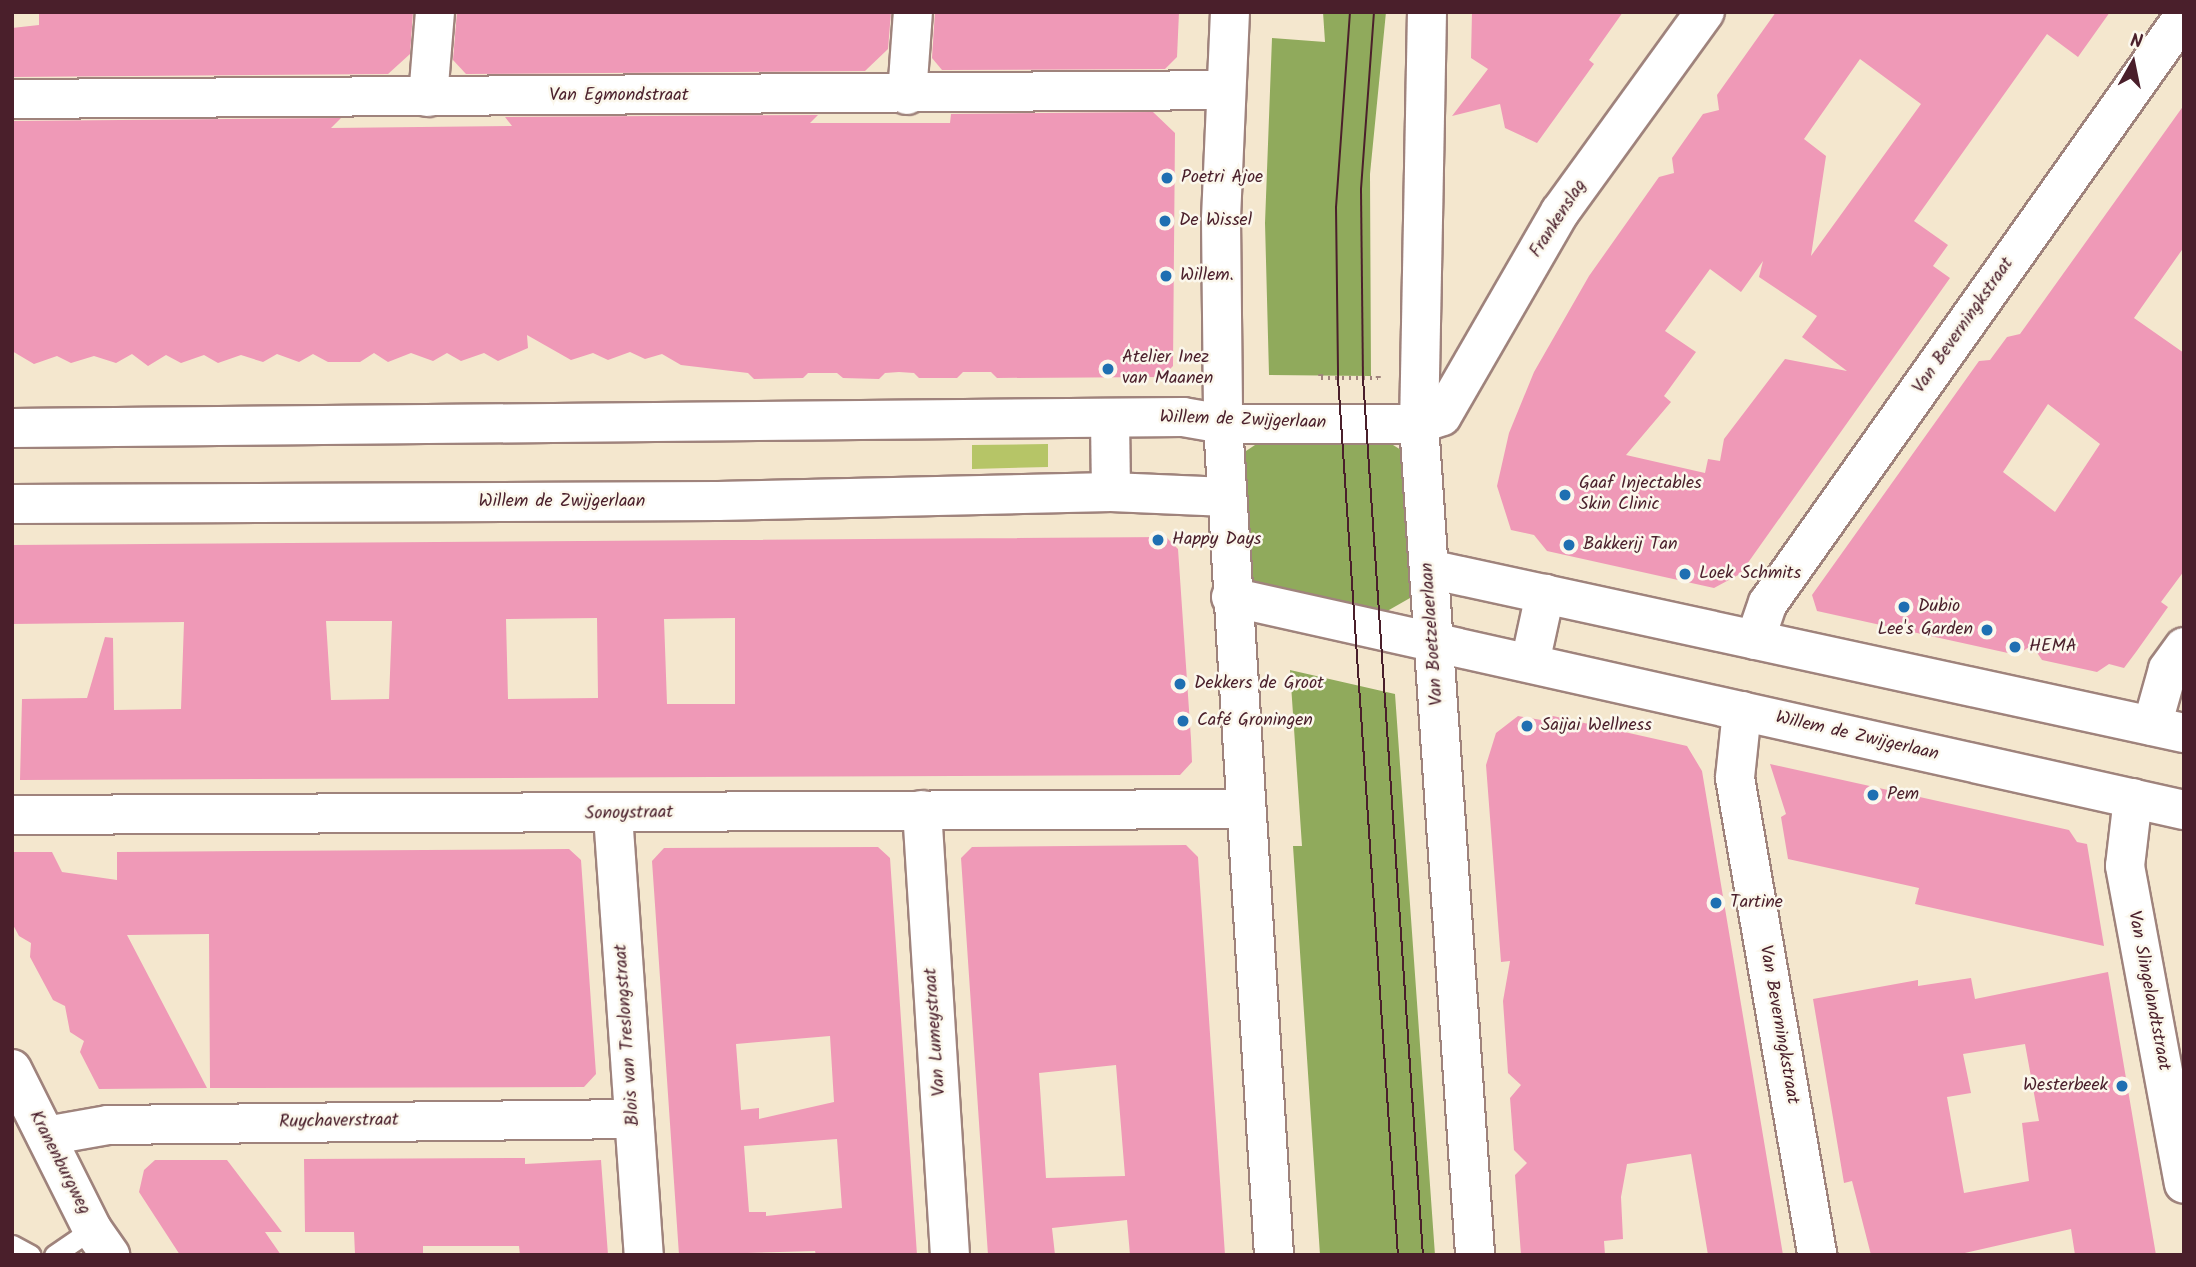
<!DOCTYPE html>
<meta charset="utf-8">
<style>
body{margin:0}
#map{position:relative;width:2196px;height:1267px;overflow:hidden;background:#f4e7ce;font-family:Kalam,sans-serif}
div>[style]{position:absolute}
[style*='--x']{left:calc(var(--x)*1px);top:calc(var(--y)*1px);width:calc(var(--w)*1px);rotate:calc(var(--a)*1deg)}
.green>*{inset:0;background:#b6c567}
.forest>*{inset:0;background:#90aa5c}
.building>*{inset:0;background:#ef99b7}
.path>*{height:4.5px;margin-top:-2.25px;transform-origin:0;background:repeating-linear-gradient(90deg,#9f837c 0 2px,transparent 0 7px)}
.roads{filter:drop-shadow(2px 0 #9f837c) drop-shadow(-2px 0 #9f837c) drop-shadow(0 2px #9f837c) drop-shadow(0 -2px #9f837c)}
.lane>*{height:19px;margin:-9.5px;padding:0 9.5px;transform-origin:9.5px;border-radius:9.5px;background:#fff}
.street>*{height:38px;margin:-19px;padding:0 19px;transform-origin:19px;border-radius:19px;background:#fff}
.tram>*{height:2px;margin:-1px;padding:0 1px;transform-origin:1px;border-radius:1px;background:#4a1f2b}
.dots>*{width:19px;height:19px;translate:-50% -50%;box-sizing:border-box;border:4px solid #fbf7ec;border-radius:50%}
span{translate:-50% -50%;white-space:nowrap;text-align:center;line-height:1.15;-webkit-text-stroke:5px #fbf7ec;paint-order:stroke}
.street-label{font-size:18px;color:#4a1f2b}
.poi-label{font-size:18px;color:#4a1f2b}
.left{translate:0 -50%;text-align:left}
.right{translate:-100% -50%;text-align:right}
.frame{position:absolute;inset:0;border:14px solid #4a1f2b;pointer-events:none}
.north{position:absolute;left:2098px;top:28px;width:70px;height:70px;-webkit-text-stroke:5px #fbf7ec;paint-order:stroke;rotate:9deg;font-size:19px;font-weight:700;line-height:28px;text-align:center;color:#4a1f2b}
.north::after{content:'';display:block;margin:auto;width:24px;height:32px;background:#4a1f2b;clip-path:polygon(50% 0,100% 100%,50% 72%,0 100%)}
</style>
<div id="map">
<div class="green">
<i style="clip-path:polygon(1048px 444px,1048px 467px,972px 469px,972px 445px)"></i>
</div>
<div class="forest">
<i style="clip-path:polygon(1323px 12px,1386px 12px,1370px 174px,1371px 376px,1269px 375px,1265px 223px,1272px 38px,1325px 42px)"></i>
<i style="clip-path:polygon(1380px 437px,1406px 453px,1418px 582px,1410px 598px,1382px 614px,1268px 594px,1246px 578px,1240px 459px,1246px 451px,1261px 441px)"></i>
<i style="clip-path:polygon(1290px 670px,1395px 694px,1435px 1255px,1320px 1255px,1293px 846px,1302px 846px)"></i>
</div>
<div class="building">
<i style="clip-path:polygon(39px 12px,413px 12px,410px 54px,388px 74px,12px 77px,12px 28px,39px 25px)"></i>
<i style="clip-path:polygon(457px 12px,891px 12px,888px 49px,865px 71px,466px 74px,453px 60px)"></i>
<i style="clip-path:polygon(935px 12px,1179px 12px,1177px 57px,1165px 69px,942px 70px,932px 58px)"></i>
<i style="clip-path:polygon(1472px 12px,1623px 12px,1589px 60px,1594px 64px,1537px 143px,1505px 128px,1500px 104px,1452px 116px,1488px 69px,1471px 58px)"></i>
<i style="clip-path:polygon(evenodd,1776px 12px,2110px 12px,2078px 57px,2047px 34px,1914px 221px,1948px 245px,1933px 266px,1950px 278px,1740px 574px,1714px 588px,1547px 551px,1534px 535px,1511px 530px,1497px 486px,1509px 433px,1534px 372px,1589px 276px,1659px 177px,1674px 173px,1672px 158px,1703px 114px,1719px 110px,1717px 95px,1776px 12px,1860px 59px,1921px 104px,1811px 256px,1826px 156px,1804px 139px,1860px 59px,1776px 12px,1763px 261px,1759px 277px,1817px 316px,1802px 337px,1847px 371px,1785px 359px,1724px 439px,1720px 461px,1708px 459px,1705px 473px,1626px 455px,1671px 402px,1664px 396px,1696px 352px,1665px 331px,1710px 269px,1741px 292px,1763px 261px)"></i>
<i style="clip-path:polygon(evenodd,2184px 105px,2184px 247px,2134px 318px,2184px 353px,2184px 571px,2161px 602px,2168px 607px,2136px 652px,2124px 668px,2109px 664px,2097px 672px,2042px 660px,2032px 645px,2017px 655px,1817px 611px,1812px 595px,1979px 361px,1990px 360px,2007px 337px,2020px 334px,2184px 105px,2048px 404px,2100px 444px,2055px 512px,2003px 472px,2048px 404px)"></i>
<i style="clip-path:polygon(1153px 112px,1175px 133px,1173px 366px,1162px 377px,997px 378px,991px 372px,963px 372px,957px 378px,919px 378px,914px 373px,899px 372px,885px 373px,879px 379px,843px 378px,837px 373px,808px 373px,803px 378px,754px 379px,748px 373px,681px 365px,662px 354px,645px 359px,630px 352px,608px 360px,593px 353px,571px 360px,527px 335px,528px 348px,498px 361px,484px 353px,461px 361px,447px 353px,433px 361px,411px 353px,388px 362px,374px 353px,360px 362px,328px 362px,313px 354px,299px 362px,277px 354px,263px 362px,241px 355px,218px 363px,204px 355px,181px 363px,166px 355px,148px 366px,132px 354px,116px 363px,94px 356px,71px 363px,57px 356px,34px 364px,12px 351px,12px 121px,341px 118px,331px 128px,512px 126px,505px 117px,818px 115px,810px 123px,950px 123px,951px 114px)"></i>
<i style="clip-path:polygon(evenodd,1166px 537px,1178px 549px,1191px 739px,1192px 762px,1180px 775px,20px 780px,22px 699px,87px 698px,105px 637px,113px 638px,114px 710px,181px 709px,184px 622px,12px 624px,13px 545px,1166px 537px,597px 618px,598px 698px,508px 699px,506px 619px,597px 618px,1166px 537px,735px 618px,735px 704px,667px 704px,664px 619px,735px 618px,1166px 537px,326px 621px,392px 621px,389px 699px,331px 700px,326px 621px)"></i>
<i style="clip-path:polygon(1518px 716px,1547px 721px,1553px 716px,1687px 746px,1702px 771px,1783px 1255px,1708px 1255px,1691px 1154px,1627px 1164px,1621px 1197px,1623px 1239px,1604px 1241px,1605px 1255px,1521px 1255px,1515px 1175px,1527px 1163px,1514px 1150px,1510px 1098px,1521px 1085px,1508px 1073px,1503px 1001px,1510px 961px,1501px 962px,1486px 765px,1496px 733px)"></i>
<i style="clip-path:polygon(1770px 764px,2069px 830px,2077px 842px,2087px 844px,2104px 946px,1915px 904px,1919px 888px,1788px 859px,1781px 817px,1786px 814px)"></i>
<i style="clip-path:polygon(evenodd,1186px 845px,1198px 857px,1225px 1255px,1130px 1255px,1127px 1220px,1052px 1228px,1055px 1255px,988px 1255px,961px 858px,972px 847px,1186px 845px,1116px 1065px,1125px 1176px,1046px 1178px,1039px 1073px,1116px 1065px)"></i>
<i style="clip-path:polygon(evenodd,878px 847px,890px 858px,917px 1255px,816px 1255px,815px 1251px,679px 1255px,652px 861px,664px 848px,878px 847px,830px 1036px,834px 1102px,759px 1119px,759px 1108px,741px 1110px,736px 1044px,830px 1036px,878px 847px,837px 1139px,842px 1208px,766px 1216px,766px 1212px,749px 1212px,744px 1146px,837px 1139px)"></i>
<i style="clip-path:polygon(569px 849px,581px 860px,596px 1074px,584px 1087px,210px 1088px,209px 934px,127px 935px,207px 1088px,99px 1089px,80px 1052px,84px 1041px,70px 1032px,65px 1006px,53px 1000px,30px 957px,31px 943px,19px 936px,12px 923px,12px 852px,52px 852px,62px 872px,117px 880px,117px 852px)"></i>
<i style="clip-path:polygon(evenodd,2108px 972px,2156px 1255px,2075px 1255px,2071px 1229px,1956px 1255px,1871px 1255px,1852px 1181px,1844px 1183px,1813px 999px,1918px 980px,1918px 986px,1971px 978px,1975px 999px,2108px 972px,2025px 1044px,2039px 1121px,2022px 1123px,2029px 1181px,1964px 1193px,1947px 1097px,1971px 1093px,1963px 1054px,2025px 1044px)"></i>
<i style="clip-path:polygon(525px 1158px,525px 1164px,601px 1160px,608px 1255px,520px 1255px,519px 1246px,423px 1246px,423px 1255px,355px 1254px,354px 1232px,305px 1232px,304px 1159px)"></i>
<i style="clip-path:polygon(155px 1160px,227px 1160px,282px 1232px,265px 1232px,281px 1255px,180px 1255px,139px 1192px,144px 1170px)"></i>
</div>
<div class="path">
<i style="--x:1321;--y:374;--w:4;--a:90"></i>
<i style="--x:1321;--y:378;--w:57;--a:0"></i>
<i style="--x:1378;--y:378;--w:4;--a:-90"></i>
</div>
<div class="roads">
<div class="lane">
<i style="--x:12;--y:1245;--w:21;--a:28"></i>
<i style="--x:54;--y:1255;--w:46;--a:-34.4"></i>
</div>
<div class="street">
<i style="--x:1230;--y:12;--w:207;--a:92.5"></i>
<i style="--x:1221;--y:219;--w:205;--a:89.4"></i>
<i style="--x:1223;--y:424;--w:833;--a:86.49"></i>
<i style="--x:1427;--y:12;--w:412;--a:91.1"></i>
<i style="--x:1419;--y:424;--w:833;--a:86.14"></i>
<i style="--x:907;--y:95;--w:83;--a:-85.9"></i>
<i style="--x:428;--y:97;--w:85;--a:-85.3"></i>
<i style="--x:12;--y:99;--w:1214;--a:-0.42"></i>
<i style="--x:1110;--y:420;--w:72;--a:89.2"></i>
<i style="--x:12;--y:428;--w:1171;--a:-0.54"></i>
<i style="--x:1183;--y:417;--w:41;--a:9.9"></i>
<i style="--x:1223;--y:424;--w:196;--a:0"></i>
<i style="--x:1419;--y:424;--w:24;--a:-19"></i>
<i style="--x:1442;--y:416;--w:236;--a:-60"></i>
<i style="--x:1560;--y:212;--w:247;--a:-54.1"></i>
<i style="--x:12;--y:504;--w:706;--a:-0.24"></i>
<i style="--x:718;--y:501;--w:393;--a:-1.3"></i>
<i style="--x:1111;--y:492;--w:116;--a:2.5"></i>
<i style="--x:1429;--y:569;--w:773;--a:12.26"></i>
<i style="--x:1231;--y:597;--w:977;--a:12.6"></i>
<i style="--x:1755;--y:640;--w:39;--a:-71"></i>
<i style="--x:1768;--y:603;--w:719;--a:-54.68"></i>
<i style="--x:1530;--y:663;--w:71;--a:-77.7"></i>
<i style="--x:1742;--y:711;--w:67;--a:96"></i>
<i style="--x:1735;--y:778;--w:484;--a:80.2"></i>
<i style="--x:2152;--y:726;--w:59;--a:-74.3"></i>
<i style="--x:2168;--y:669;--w:27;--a:-54"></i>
<i style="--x:2133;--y:798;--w:68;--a:96.7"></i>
<i style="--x:2125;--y:866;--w:323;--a:79.5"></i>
<i style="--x:922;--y:810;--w:446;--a:86.4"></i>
<i style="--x:12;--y:815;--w:1233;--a:-0.28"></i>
<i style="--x:613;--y:815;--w:441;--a:86"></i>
<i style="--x:12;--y:1069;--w:179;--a:63.4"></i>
<i style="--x:92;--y:1229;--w:32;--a:55"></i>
<i style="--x:46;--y:1136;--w:63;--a:-10.1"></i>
<i style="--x:108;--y:1125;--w:526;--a:-0.65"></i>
</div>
</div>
<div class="tram">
<i style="--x:1350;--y:12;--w:196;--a:94.1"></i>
<i style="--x:1336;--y:207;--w:171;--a:89.3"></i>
<i style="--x:1338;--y:378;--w:879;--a:86.09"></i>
<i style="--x:1374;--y:12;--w:178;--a:94.2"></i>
<i style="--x:1361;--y:190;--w:188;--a:89.4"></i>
<i style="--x:1363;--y:378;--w:879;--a:86.09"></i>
</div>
<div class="dots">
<i style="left:1167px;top:178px;background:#1f6fb2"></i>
<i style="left:1165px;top:221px;background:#1f6fb2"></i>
<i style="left:1166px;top:276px;background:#1f6fb2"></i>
<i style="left:1108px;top:369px;background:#1f6fb2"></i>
<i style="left:1565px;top:495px;background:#1f6fb2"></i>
<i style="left:1158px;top:540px;background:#1f6fb2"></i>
<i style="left:1569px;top:545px;background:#1f6fb2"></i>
<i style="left:1685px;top:574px;background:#1f6fb2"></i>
<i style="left:1904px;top:607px;background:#1f6fb2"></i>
<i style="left:1987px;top:630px;background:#1f6fb2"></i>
<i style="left:2015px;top:647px;background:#1f6fb2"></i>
<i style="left:1180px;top:684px;background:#1f6fb2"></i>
<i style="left:1183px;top:721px;background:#1f6fb2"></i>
<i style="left:1527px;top:726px;background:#1f6fb2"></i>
<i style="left:1873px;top:795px;background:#1f6fb2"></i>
<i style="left:1716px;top:903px;background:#1f6fb2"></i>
<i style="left:2122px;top:1086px;background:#1f6fb2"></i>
</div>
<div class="street-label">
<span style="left:619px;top:96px">Van Egmondstraat</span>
<span style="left:1559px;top:219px;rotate:-57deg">Frankenslag</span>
<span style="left:1964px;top:326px;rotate:-55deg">Van Beverningkstraat</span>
<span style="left:1243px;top:421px;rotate:2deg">Willem de Zwijgerlaan</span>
<span style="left:562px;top:502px">Willem de Zwijgerlaan</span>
<span style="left:1433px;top:634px;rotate:-94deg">Van Boetzelaerlaan</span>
<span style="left:1857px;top:737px;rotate:13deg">Willem de Zwijgerlaan</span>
<span style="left:629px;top:814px;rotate:-1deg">Sonoystraat</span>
<span style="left:2148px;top:991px;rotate:79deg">Van Slingelandtstraat</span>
<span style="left:1778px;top:1025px;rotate:80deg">Van Beverningkstraat</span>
<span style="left:936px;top:1032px;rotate:-94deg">Van Lumeystraat</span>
<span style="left:628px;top:1035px;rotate:-94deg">Blois van Treslongstraat</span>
<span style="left:339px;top:1122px;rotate:-1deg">Ruychaverstraat</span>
<span style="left:59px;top:1163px;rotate:63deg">Kranenburgweg</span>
</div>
<div class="poi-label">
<span class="left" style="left:1181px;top:178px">Poetri Ajoe</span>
<span class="left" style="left:1179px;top:221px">De Wissel</span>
<span class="left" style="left:1180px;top:276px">Willem.</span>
<span class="left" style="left:1122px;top:369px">Atelier Inez<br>van Maanen</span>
<span class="left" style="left:1579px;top:495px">Gaaf Injectables<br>Skin Clinic</span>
<span class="left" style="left:1172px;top:540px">Happy Days</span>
<span class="left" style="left:1583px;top:545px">Bakkerij Tan</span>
<span class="left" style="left:1699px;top:574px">Loek Schmits</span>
<span class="left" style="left:1918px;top:607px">Dubio</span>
<span class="right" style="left:1973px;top:630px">Lee's Garden</span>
<span class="left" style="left:2029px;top:647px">HEMA</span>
<span class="left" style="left:1194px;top:684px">Dekkers de Groot</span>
<span class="left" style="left:1197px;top:721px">Café Groningen</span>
<span class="left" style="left:1541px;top:726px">Saijai Wellness</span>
<span class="left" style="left:1887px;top:795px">Pem</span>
<span class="left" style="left:1730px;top:903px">Tartine</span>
<span class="right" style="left:2108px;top:1086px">Westerbeek</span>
</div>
<div class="frame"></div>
<div class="north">N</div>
</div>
